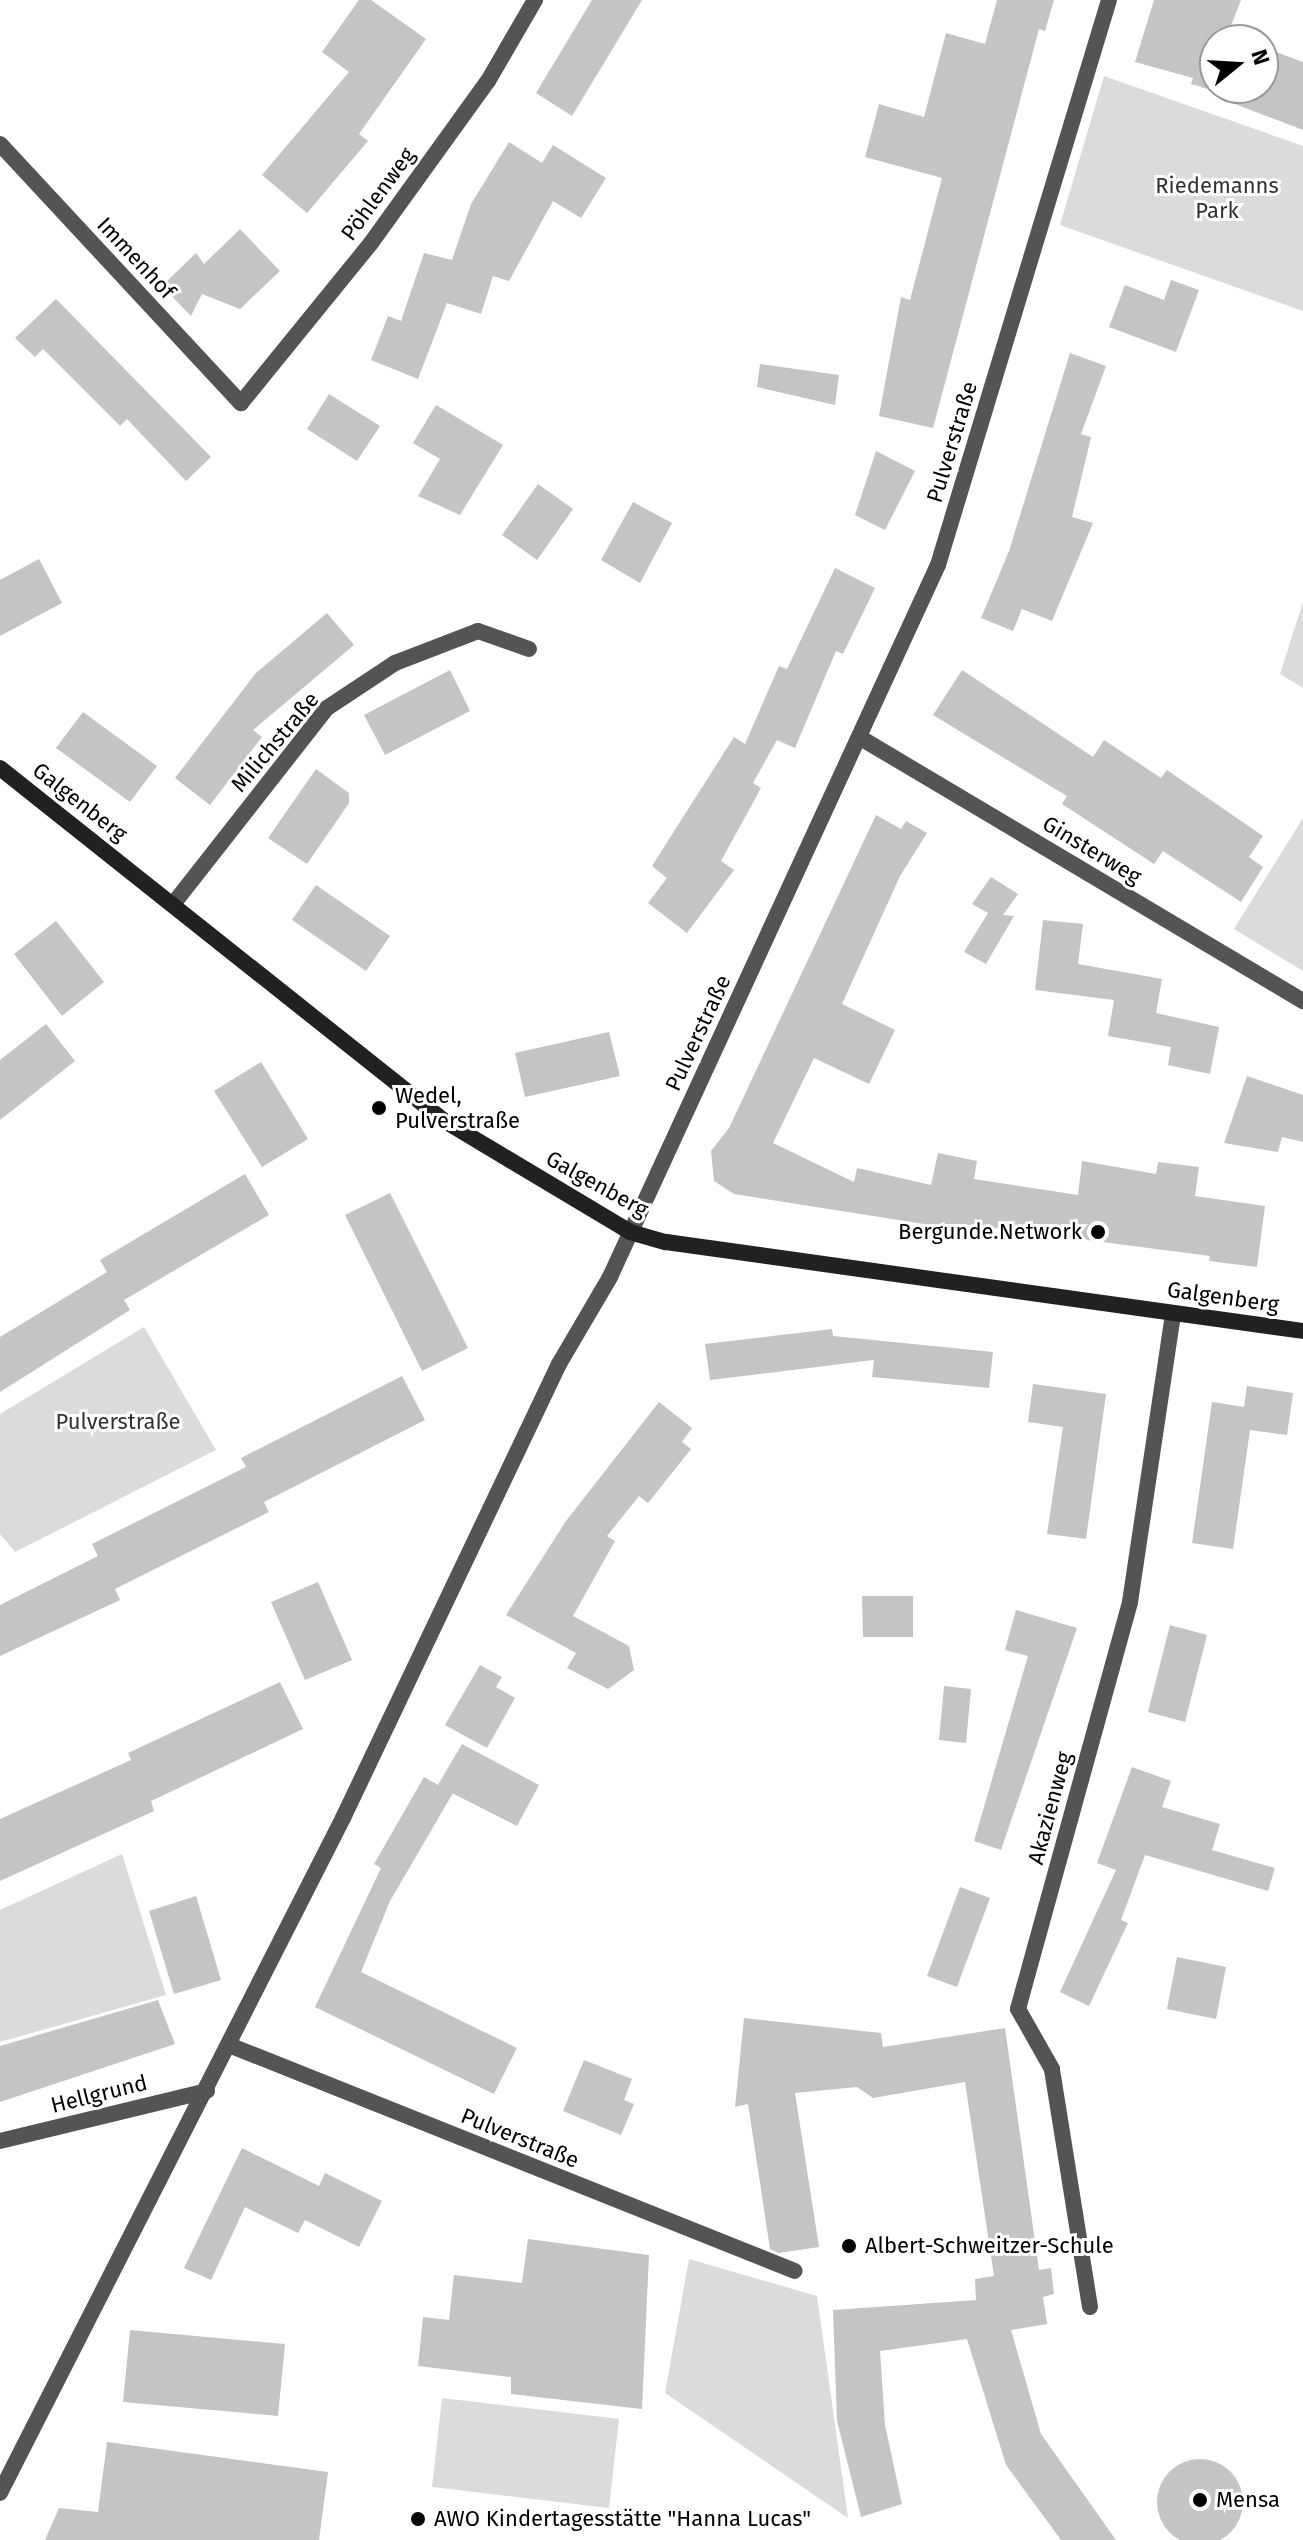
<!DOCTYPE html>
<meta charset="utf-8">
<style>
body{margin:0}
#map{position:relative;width:1303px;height:2540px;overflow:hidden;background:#fff;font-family:"Fira Sans",sans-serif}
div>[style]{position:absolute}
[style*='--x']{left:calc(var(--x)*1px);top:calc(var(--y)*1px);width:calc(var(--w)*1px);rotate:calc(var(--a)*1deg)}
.green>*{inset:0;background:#dbdbdb}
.building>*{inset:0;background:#c4c4c4}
.round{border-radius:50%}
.street>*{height:16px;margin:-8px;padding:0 8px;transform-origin:8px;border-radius:8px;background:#545454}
.secondary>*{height:16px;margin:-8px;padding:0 8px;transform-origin:8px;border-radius:8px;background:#212121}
.dots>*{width:22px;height:22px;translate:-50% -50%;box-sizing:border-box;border:4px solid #fff;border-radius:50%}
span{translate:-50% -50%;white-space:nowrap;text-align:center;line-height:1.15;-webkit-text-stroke:6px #fff;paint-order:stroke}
.park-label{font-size:22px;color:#323232}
.street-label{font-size:22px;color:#000}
.poi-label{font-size:22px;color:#000}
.left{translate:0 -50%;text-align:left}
.right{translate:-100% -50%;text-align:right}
.north{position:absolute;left:1199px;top:24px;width:80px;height:80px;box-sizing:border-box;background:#fff;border:2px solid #999;border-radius:50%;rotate:72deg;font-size:22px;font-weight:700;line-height:32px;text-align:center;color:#000}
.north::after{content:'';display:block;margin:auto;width:28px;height:36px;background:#000;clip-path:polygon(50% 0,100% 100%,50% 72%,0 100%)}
</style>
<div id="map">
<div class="green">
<i style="clip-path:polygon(1104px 76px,1303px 146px,1303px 311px,1060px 225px)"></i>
<i style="clip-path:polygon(1303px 602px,1303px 688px,1280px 674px)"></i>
<i style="clip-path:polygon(1303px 818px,1303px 971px,1234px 929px)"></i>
<i style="clip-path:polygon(144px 1327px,216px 1450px,15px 1552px,0 1534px,0 1414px)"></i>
<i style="clip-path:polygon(122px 1854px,166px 1995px,0 2042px,0 1910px)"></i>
<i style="clip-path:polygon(689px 2259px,817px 2296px,848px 2518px,665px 2393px)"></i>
<i style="clip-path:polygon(442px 2398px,619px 2419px,609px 2508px,432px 2487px)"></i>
</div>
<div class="building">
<i style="clip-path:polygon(359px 0,371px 0,426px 39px,359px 134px,368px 141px,307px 213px,262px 175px,349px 72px,322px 52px)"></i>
<i style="clip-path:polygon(592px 0,642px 0,572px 116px,536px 93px)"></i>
<i style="clip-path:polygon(997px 0,1054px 0,1045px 31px,1039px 29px,933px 428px,879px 416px,901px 297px,910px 300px,942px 178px,865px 157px,879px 104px,924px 117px,946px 33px,985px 44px)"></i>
<i style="clip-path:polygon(1154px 0,1241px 0,1228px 33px,1245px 40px,1215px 40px,1215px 88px,1263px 88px,1263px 47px,1303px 62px,1303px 130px,1222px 99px,1224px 94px,1191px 84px,1193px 78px,1135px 62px)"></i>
<i style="clip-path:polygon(509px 142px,542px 163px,553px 145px,606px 178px,581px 218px,553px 201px,509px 281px,493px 276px,481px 314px,447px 303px,418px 379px,371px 360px,388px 316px,401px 321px,424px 253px,452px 260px,471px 204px)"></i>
<i style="clip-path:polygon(240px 229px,280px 271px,240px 309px,202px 294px,191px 316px,162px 286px,196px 253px,204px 264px)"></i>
<i style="clip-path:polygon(1171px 280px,1199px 290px,1176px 352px,1109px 327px,1125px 285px,1164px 300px)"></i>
<i style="clip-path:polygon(56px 299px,211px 457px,186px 481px,127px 419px,120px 426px,43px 349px,35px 357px,15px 338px)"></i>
<i style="clip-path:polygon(1070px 353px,1106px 366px,1081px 434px,1091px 437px,1072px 517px,1093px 523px,1052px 621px,1022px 609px,1013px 631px,981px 618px,1009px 551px)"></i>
<i style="clip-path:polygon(760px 364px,839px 375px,835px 405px,757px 387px)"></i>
<i style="clip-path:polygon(329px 394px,380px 426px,357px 461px,307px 429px)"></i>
<i style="clip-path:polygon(436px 405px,503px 445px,460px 515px,418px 496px,440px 459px,413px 443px)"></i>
<i style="clip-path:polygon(876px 451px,915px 471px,885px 530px,855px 515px)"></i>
<i style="clip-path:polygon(538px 484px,573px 509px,537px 560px,502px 535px)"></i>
<i style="clip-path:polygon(633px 502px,672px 523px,640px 583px,601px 560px)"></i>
<i style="clip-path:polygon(39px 559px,62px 603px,0 636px,0 580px)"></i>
<i style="clip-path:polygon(835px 568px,875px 588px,843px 654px,836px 651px,795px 748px,777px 740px,753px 783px,761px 788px,721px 861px,734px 870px,687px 933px,648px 903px,667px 878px,652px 866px,734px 737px,745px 744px,779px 666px,787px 669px)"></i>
<i style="clip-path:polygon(327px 613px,354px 645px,253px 730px,262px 737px,210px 805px,175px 778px,256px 673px)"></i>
<i style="clip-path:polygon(450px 670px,470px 711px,385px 755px,364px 715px)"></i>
<i style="clip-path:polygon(962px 670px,1093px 757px,1104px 740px,1161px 778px,1167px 770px,1263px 836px,1249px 857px,1263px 867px,1241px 902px,1163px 851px,1154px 864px,1062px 804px,1067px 796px,933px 715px)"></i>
<i style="clip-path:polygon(83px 712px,157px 766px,130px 802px,56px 748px)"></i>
<i style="clip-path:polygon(316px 769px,349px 793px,349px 803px,307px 864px,268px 838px)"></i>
<i style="clip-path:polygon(876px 815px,901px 829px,906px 821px,927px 833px,900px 876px,842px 1004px,895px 1030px,869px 1084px,814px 1058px,773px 1143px,854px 1182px,857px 1168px,931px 1185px,938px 1153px,977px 1161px,974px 1179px,1078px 1195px,1082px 1161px,1156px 1174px,1158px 1162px,1199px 1167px,1195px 1196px,1265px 1206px,1257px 1267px,1209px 1261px,1210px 1256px,964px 1224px,962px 1230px,734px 1194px,714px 1181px,711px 1151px,729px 1128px)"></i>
<i style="clip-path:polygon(991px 877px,1018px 894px,1003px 915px,1014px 916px,986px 964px,964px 952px,988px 913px,972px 904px)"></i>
<i style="clip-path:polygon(316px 885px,390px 936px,366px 971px,292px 920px)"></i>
<i style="clip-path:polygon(1043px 920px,1083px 924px,1078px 964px,1162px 979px,1156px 1013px,1219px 1027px,1210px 1074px,1168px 1065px,1171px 1047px,1108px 1036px,1114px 1000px,1035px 990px)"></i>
<i style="clip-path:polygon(56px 921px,104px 982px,62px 1016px,14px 954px)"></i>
<i style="clip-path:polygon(46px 1024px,75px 1061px,0 1120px,0 1060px)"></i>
<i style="clip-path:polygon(609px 1032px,620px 1076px,525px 1097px,515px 1053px)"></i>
<i style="clip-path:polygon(261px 1062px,308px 1139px,262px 1167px,214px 1091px)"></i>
<i style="clip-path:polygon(1247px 1076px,1303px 1095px,1303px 1142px,1282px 1137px,1278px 1152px,1224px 1143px)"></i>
<i style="clip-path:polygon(245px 1174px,269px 1215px,124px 1300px,130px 1310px,0 1392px,0 1337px,107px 1272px,100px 1260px)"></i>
<i style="clip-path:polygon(390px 1193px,468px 1348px,422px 1371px,345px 1215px)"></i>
<i style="clip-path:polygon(832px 1329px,833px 1336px,993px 1352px,989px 1388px,872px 1377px,874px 1360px,710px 1380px,705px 1344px)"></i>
<i style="clip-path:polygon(402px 1376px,425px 1420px,264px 1502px,269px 1512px,115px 1589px,120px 1600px,0 1656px,0 1605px,98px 1556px,92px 1544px,246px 1467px,241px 1458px)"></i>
<i style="clip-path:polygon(1033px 1384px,1106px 1394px,1086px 1539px,1047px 1534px,1063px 1427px,1028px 1422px)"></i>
<i style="clip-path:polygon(1247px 1386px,1293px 1393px,1287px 1435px,1250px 1430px,1233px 1549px,1192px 1543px,1212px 1402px,1244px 1407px)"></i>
<i style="clip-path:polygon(659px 1402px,692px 1428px,682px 1442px,691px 1449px,648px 1503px,639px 1496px,607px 1536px,615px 1541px,573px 1616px,629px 1646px,634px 1670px,608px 1689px,567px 1668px,576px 1653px,506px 1615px,566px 1521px)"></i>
<i style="clip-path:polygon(318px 1582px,352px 1660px,305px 1680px,271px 1602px)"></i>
<i style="clip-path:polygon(862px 1596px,913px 1596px,913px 1637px,863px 1637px)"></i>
<i style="clip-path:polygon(1016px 1610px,1077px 1628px,1001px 1850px,974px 1841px,1028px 1656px,1005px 1650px)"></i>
<i style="clip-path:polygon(1170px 1625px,1207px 1635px,1185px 1722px,1148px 1712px)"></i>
<i style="clip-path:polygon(480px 1665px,502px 1677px,496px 1687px,515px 1698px,487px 1748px,445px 1725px)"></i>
<i style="clip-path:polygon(280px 1682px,303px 1729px,151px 1801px,154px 1811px,0 1881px,0 1819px,131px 1760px,128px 1753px)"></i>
<i style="clip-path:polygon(944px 1686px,971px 1689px,966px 1743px,939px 1740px)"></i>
<i style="clip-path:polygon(462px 1744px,539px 1785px,517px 1826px,446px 1790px,453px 1793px,390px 1901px,361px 1972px,517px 2048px,494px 2094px,315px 2007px,381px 1868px,374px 1864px,424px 1777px,438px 1785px)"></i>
<i style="clip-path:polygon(1132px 1767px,1171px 1781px,1162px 1807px,1220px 1824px,1212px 1850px,1275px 1868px,1268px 1891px,1145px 1855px,1121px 1920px,1128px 1923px,1089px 2006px,1060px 1992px,1116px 1870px,1097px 1863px)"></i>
<i style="clip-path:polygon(960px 1887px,990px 1898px,957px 1987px,927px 1976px)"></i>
<i style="clip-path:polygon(196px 1896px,221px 1980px,174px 1994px,149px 1911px)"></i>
<i style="clip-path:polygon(1177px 1957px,1226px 1967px,1216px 2019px,1167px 2009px)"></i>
<i style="clip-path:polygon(158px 2000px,175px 2044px,0 2102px,0 2046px)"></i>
<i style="clip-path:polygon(744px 2018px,881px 2033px,883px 2047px,1005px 2028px,1039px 2270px,1051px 2268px,1054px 2294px,1043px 2297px,1047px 2324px,1011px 2330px,1041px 2434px,1116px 2540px,1061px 2540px,1006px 2465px,967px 2339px,880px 2351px,885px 2425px,902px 2504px,861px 2517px,837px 2421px,833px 2310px,976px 2300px,975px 2279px,994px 2276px,965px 2082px,873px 2098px,857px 2087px,795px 2093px,819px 2247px,779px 2253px,770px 2249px,748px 2104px,735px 2107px)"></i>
<i style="clip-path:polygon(584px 2060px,632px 2079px,624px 2100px,634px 2104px,621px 2135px,563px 2111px)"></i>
<i style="clip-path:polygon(242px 2148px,319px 2186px,325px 2173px,382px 2201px,359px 2247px,305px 2220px,298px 2233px,245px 2207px,211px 2280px,184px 2268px)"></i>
<i style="clip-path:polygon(528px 2239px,649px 2255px,642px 2409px,511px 2394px,511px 2377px,418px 2366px,423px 2317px,449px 2320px,454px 2275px,522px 2283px)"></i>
<i style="clip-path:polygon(130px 2330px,285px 2344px,278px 2416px,123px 2402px)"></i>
<i style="clip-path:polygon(107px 2442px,328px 2472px,319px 2540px,45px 2540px,59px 2508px,98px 2512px)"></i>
<i class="round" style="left:1157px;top:2459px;width:86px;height:86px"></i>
</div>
<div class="street">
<i style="--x:0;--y:144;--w:354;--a:47.1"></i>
<i style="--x:241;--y:403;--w:206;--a:-50.9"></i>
<i style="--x:371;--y:243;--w:200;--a:-54.2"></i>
<i style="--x:488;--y:81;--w:94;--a:-59.9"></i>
<i style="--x:859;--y:737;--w:517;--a:30.74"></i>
<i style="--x:174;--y:903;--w:248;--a:-51.9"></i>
<i style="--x:327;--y:708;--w:82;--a:-33.5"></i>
<i style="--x:395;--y:663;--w:89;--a:-21.1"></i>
<i style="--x:478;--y:631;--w:54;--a:19.4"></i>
<i style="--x:229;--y:2045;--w:609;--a:21.77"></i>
<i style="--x:0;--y:2141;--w:213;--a:-13.6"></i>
<i style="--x:1090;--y:2307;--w:241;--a:-99.1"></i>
<i style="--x:1052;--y:2069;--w:69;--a:-119.5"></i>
<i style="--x:1018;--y:2009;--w:422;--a:-74.6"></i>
<i style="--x:1130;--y:1602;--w:292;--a:-81.5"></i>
<i style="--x:0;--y:2493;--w:757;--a:-63.06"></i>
<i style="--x:343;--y:1818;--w:503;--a:-64.56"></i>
<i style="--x:559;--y:1364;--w:101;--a:-59.6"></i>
<i style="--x:610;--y:1277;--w:784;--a:-65.27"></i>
<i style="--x:938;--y:565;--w:590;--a:-73.16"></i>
</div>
<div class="secondary">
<i style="--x:0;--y:768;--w:566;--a:38.47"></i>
<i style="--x:443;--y:1120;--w:218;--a:30.9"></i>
<i style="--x:630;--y:1232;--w:37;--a:16"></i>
<i style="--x:666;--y:1242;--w:643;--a:7.95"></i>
</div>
<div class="dots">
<i style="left:379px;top:1108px;background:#000"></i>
<i style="left:1098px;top:1232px;background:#000"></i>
<i style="left:849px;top:2246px;background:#000"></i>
<i style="left:1200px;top:2500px;background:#000"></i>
<i style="left:418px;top:2519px;background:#000"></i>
</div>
<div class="park-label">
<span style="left:1217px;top:198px">Riedemanns<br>Park</span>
<span style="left:118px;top:1422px">Pulverstraße</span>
</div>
<div class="street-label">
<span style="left:378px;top:194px;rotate:-54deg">Pöhlenweg</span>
<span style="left:136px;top:258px;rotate:47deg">Immenhof</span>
<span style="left:952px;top:442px;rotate:-73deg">Pulverstraße</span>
<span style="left:275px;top:742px;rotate:-50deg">Milichstraße</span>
<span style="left:80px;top:802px;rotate:38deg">Galgenberg</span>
<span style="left:1092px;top:850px;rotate:31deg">Ginsterweg</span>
<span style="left:698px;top:1033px;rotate:-65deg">Pulverstraße</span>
<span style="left:597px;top:1184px;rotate:29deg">Galgenberg</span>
<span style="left:1223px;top:1297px;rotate:8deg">Galgenberg</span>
<span style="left:1050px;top:1808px;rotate:-75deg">Akazienweg</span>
<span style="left:99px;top:2094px;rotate:-14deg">Hellgrund</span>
<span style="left:520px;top:2138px;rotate:22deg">Pulverstraße</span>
</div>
<div class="poi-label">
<span class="left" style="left:395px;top:1108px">Wedel,<br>Pulverstraße</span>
<span class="right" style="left:1082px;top:1232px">Bergunde.Network</span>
<span class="left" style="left:865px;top:2246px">Albert-Schweitzer-Schule</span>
<span class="left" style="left:1216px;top:2500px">Mensa</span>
<span class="left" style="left:434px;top:2519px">AWO Kindertagesstätte "Hanna Lucas"</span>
</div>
<div class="north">N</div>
</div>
